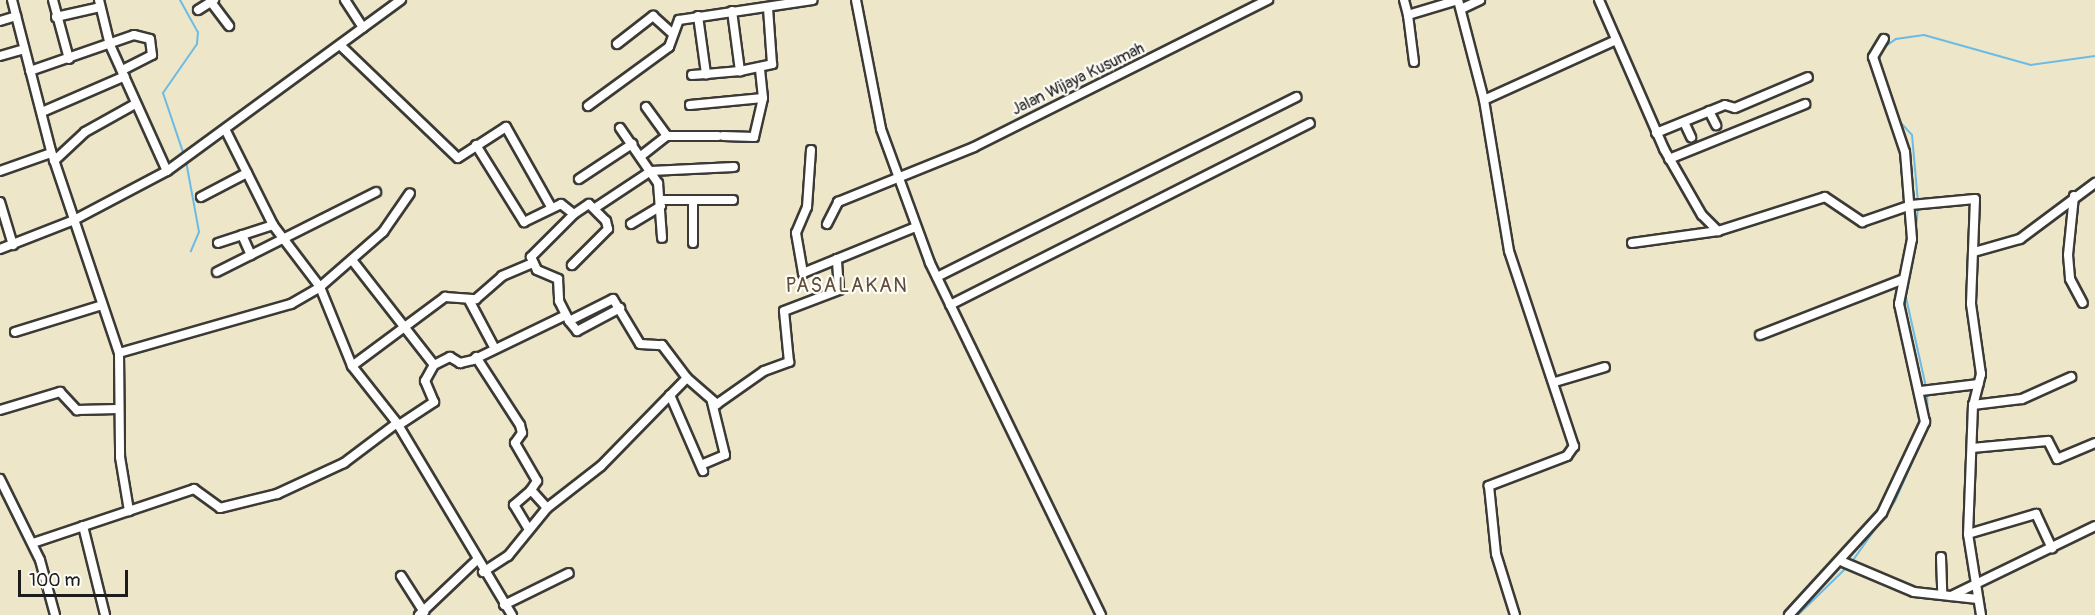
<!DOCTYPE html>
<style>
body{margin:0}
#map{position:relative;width:2095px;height:615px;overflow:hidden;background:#ede6c8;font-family:Pangolin,sans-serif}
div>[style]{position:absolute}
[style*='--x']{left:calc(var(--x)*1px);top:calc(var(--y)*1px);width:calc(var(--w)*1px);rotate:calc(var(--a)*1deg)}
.stream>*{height:2px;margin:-1px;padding:0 1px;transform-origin:1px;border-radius:1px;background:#6bbbe6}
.roads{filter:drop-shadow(2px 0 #3b3a36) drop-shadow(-2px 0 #3b3a36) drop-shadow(0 2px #3b3a36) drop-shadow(0 -2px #3b3a36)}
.street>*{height:8px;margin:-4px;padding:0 4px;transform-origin:4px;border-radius:4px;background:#fff}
span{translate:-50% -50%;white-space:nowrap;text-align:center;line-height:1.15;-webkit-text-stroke:4.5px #fdfcf7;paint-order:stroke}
.street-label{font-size:16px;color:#1c1c1c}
.quarter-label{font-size:20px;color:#5f4d3c;letter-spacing:1.5px}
.scale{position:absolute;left:18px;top:570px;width:110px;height:27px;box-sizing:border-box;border:3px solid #1c1c1c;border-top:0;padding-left:8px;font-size:18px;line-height:21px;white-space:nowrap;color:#1c1c1c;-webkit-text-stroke:4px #fdfcf7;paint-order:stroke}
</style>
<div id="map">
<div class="stream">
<i style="--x:180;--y:0;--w:37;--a:61"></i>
<i style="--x:198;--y:32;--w:12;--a:95"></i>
<i style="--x:197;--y:44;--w:60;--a:124.8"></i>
<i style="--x:163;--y:93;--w:65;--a:71.3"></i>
<i style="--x:1883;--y:48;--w:16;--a:-35"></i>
<i style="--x:1896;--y:39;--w:28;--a:-8"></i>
<i style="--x:1924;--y:35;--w:111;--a:15.7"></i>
<i style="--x:2031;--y:65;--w:65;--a:-8"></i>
<i style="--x:1880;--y:68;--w:16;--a:-90"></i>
<i style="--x:1899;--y:121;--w:19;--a:47"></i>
<i style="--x:1912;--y:135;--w:67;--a:84.9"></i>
<i style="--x:186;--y:161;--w:72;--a:79.6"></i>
<i style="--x:199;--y:232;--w:21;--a:113"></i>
<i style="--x:1915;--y:241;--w:33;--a:-85"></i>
<i style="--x:1905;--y:293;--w:96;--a:77.4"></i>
<i style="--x:1927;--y:393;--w:29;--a:88"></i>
<i style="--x:1851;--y:563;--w:76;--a:-54.6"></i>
<i style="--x:1895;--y:501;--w:80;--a:-66.3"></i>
<i style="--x:1798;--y:615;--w:69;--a:-44.4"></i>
</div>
<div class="roads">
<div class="street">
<i style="--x:12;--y:0;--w:156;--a:75.5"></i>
<i style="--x:51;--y:151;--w:213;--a:71.4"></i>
<i style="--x:119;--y:353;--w:104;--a:89.4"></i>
<i style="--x:120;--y:457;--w:55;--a:80.5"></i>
<i style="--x:53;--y:0;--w:61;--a:74.8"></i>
<i style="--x:99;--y:0;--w:46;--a:76.3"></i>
<i style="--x:110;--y:45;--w:138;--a:65.7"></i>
<i style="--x:345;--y:0;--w:33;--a:57"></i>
<i style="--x:856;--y:0;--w:131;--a:79"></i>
<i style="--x:881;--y:129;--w:143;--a:69.9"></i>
<i style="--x:930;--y:263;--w:391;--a:64.1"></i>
<i style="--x:1404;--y:0;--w:16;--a:75"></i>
<i style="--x:1458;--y:0;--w:103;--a:75.4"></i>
<i style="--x:1484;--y:100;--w:153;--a:80.6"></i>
<i style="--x:1509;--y:251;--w:206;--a:71.6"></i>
<i style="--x:1574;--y:446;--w:12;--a:125"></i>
<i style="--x:1567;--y:456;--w:84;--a:159"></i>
<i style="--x:1489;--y:486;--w:68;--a:84.1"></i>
<i style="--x:1496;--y:554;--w:64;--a:72.7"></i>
<i style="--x:1599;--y:0;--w:163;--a:66.4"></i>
<i style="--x:1664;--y:149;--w:76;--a:60.1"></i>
<i style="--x:1702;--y:215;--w:23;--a:45"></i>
<i style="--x:1718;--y:231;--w:112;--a:-17.6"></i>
<i style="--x:1825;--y:197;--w:45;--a:34"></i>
<i style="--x:1862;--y:222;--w:52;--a:-19.1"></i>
<i style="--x:1911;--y:205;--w:64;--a:-5.4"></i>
<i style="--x:1975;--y:199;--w:105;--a:92.2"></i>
<i style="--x:1971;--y:304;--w:71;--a:81.9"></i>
<i style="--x:1981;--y:374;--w:32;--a:104"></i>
<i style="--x:1973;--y:405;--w:129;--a:92.2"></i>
<i style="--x:1968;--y:534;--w:82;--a:80.9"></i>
<i style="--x:211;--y:2;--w:30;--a:53"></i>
<i style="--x:1461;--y:9;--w:21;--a:-25"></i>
<i style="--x:198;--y:10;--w:19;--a:-32"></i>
<i style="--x:732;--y:11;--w:61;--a:82.4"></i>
<i style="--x:740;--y:71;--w:33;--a:-12"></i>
<i style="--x:772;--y:64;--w:56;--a:-94.1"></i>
<i style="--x:698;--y:16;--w:59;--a:82.1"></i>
<i style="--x:706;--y:74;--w:34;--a:-5"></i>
<i style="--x:56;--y:17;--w:45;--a:-12.8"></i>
<i style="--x:0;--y:21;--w:17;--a:-17"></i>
<i style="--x:617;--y:44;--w:46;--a:-37.9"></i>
<i style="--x:653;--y:16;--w:25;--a:42"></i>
<i style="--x:340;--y:45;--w:163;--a:43.8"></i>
<i style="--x:458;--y:158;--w:57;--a:-32.9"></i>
<i style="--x:506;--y:127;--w:92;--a:60.6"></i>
<i style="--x:0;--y:56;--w:25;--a:-16"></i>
<i style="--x:1414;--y:62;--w:47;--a:-97.3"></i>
<i style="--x:1408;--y:15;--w:52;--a:-16.7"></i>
<i style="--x:30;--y:71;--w:110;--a:-19.1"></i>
<i style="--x:134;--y:35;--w:16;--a:14"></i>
<i style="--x:150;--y:39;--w:16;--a:83"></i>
<i style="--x:152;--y:55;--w:34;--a:153"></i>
<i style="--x:692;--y:75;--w:14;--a:-4"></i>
<i style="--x:1484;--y:100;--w:145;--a:-24.4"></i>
<i style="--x:690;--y:105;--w:73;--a:-5.5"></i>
<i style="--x:588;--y:106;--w:100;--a:-36.1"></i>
<i style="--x:669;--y:47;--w:29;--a:-70"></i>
<i style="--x:679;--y:20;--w:135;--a:-8.5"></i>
<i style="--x:646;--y:107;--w:36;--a:54"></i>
<i style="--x:1709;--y:111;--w:16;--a:63"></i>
<i style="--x:42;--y:112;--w:90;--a:-23.4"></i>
<i style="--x:1684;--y:122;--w:17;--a:65"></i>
<i style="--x:620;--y:128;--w:67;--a:55.4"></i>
<i style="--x:658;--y:183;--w:55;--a:85.8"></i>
<i style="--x:226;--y:131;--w:105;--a:63.4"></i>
<i style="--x:273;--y:225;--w:78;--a:52.8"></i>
<i style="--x:320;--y:287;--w:85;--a:67.9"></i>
<i style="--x:352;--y:366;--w:73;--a:51.7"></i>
<i style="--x:397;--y:423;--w:224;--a:59.1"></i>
<i style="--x:1656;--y:133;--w:74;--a:-22.1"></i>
<i style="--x:1725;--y:105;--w:10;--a:17"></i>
<i style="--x:1735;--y:108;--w:79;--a:-23"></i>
<i style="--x:723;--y:136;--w:31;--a:2"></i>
<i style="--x:754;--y:137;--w:40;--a:-77"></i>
<i style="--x:763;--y:98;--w:28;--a:-96"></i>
<i style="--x:476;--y:145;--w:91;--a:58.1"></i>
<i style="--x:524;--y:222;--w:41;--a:-25.9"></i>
<i style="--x:561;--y:204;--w:16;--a:38"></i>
<i style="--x:574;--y:214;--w:18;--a:-34"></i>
<i style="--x:589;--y:204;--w:24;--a:45"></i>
<i style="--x:606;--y:221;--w:8;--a:76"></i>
<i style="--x:608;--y:229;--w:51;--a:135"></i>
<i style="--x:811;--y:150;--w:57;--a:94"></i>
<i style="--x:807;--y:207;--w:28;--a:113"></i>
<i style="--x:796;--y:233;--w:41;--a:80.1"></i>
<i style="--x:803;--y:273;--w:122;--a:-22.2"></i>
<i style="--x:641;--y:156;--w:33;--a:-38"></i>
<i style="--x:667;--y:136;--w:51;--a:0"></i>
<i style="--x:1669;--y:159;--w:147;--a:-22"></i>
<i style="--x:54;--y:161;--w:42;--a:-43.1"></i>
<i style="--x:85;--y:132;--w:57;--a:-29.2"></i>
<i style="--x:0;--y:171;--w:54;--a:-19.4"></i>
<i style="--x:579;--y:179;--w:64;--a:-33.4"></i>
<i style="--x:2074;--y:196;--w:59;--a:95.8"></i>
<i style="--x:2068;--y:255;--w:24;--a:85"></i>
<i style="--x:2070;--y:279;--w:27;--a:62"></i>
<i style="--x:201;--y:197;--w:52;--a:-27.6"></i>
<i style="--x:661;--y:200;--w:72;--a:0"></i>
<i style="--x:0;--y:202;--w:45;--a:73.2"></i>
<i style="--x:595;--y:208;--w:67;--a:-33.5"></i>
<i style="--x:651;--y:171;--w:83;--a:-2.8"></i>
<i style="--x:574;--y:214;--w:61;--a:135"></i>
<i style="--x:531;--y:257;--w:14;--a:65"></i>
<i style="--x:537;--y:270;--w:23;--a:23"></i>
<i style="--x:558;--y:279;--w:22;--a:87"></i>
<i style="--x:559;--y:301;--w:22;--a:63"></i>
<i style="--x:569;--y:321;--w:49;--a:-26.6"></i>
<i style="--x:613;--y:299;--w:52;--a:59"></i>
<i style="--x:640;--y:344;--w:22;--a:3"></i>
<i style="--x:662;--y:345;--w:41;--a:52.9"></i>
<i style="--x:631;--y:224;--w:35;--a:-31"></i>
<i style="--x:827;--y:224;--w:25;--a:-63"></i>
<i style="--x:838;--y:202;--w:147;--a:-22"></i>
<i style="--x:974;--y:147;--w:329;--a:-26.6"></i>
<i style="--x:242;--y:235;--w:22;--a:66"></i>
<i style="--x:218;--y:243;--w:58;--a:-18.1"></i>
<i style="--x:693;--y:243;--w:43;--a:-90"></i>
<i style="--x:1632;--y:243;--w:87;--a:-7.9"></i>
<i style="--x:0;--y:249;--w:79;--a:-21.4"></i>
<i style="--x:74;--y:220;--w:105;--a:-27.8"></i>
<i style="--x:167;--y:171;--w:290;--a:-36.2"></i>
<i style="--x:1974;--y:252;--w:48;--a:-15.8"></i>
<i style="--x:2020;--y:239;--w:94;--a:-36.7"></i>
<i style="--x:352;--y:260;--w:133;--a:52"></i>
<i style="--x:217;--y:272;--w:178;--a:-26.7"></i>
<i style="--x:937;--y:277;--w:402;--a:-26.6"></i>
<i style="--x:469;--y:300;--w:55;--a:62"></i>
<i style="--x:950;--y:305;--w:403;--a:-26.8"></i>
<i style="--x:569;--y:321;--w:13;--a:51"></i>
<i style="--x:577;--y:331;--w:49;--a:-28.1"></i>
<i style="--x:15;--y:332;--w:88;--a:-17.2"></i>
<i style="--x:1760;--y:335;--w:151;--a:-21.3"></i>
<i style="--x:119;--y:353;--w:179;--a:-15.9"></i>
<i style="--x:291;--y:304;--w:34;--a:-30"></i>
<i style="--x:320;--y:287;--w:84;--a:-41.1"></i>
<i style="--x:383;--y:232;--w:47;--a:-55.3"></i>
<i style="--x:476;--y:357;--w:81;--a:57.1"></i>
<i style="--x:520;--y:425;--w:8;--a:76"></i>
<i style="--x:522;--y:433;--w:12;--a:125"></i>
<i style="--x:515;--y:443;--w:44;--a:59.9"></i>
<i style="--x:537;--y:481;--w:11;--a:124"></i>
<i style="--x:531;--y:490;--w:24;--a:48"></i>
<i style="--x:352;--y:366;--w:116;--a:-36.6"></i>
<i style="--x:445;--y:297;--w:31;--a:4"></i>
<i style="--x:476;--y:299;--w:35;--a:-41"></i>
<i style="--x:502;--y:276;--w:34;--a:-23"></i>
<i style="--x:1555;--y:382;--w:52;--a:-16.7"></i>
<i style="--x:1921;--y:391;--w:58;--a:-6.9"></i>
<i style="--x:670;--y:395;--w:83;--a:66.5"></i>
<i style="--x:1973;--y:405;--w:49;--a:-7"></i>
<i style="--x:2022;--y:399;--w:54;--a:-24.2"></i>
<i style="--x:0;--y:410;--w:63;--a:-16.7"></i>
<i style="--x:60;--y:392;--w:25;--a:47"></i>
<i style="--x:77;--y:410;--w:41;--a:-1.4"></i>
<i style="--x:399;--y:425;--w:42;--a:-33.3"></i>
<i style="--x:434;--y:402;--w:23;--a:-113"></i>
<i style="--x:425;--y:381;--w:18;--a:-61"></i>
<i style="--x:434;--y:365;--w:18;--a:-27"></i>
<i style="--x:450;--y:357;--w:12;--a:31"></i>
<i style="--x:460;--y:363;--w:13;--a:-13"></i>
<i style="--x:473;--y:360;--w:103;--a:-25.8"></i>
<i style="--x:1972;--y:448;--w:76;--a:-5.3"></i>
<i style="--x:2048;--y:441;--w:20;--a:63"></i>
<i style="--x:2057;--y:459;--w:41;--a:-22.8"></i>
<i style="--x:701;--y:465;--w:26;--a:-23"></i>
<i style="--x:725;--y:455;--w:55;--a:-103.8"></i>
<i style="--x:0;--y:479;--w:90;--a:63.7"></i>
<i style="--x:40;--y:560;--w:57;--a:74.7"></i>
<i style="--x:83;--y:526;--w:92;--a:76.1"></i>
<i style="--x:528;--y:528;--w:27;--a:-121"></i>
<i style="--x:514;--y:505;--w:23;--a:-41"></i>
<i style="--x:1968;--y:534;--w:71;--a:-16.4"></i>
<i style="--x:2036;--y:514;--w:38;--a:65"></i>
<i style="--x:33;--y:543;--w:170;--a:-18.5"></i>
<i style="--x:194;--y:489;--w:32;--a:36"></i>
<i style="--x:220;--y:508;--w:59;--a:-13.8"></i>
<i style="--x:277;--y:494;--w:74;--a:-24.8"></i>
<i style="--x:344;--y:463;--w:66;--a:-37"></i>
<i style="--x:1941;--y:557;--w:38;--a:88"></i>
<i style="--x:1843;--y:562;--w:77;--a:22.9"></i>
<i style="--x:1914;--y:592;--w:64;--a:6.2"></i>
<i style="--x:483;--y:572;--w:30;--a:-33"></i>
<i style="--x:508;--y:556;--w:62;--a:-50.9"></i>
<i style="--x:547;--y:508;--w:68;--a:-37.9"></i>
<i style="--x:601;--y:466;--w:123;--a:-45.7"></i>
<i style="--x:687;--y:378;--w:40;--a:41"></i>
<i style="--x:717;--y:404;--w:57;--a:-35.1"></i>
<i style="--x:764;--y:371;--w:27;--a:-20"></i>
<i style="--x:789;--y:362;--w:51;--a:-95.6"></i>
<i style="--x:784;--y:311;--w:59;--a:-20.9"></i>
<i style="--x:839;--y:290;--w:31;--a:-94"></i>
<i style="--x:401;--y:576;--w:43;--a:57.4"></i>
<i style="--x:1951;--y:596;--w:160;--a:-25.9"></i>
<i style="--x:504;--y:605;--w:72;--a:-26.2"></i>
<i style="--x:419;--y:615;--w:80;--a:-43.5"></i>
<i style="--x:1789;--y:615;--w:138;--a:-47.6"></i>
<i style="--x:1882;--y:513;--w:101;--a:-64.7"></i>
<i style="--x:1925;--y:422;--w:121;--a:-102.4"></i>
<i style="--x:1899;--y:304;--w:66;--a:-78.7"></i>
<i style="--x:1912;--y:239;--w:87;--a:-94.6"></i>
<i style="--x:1905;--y:152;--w:100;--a:-108.6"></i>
<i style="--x:1873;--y:57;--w:21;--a:-59"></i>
</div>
</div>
<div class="street-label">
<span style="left:1078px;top:79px;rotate:-26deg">Jalan Wijaya Kusumah</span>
</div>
<div class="quarter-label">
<span style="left:847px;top:285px">PASALAKAN</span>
</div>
<div class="scale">100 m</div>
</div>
